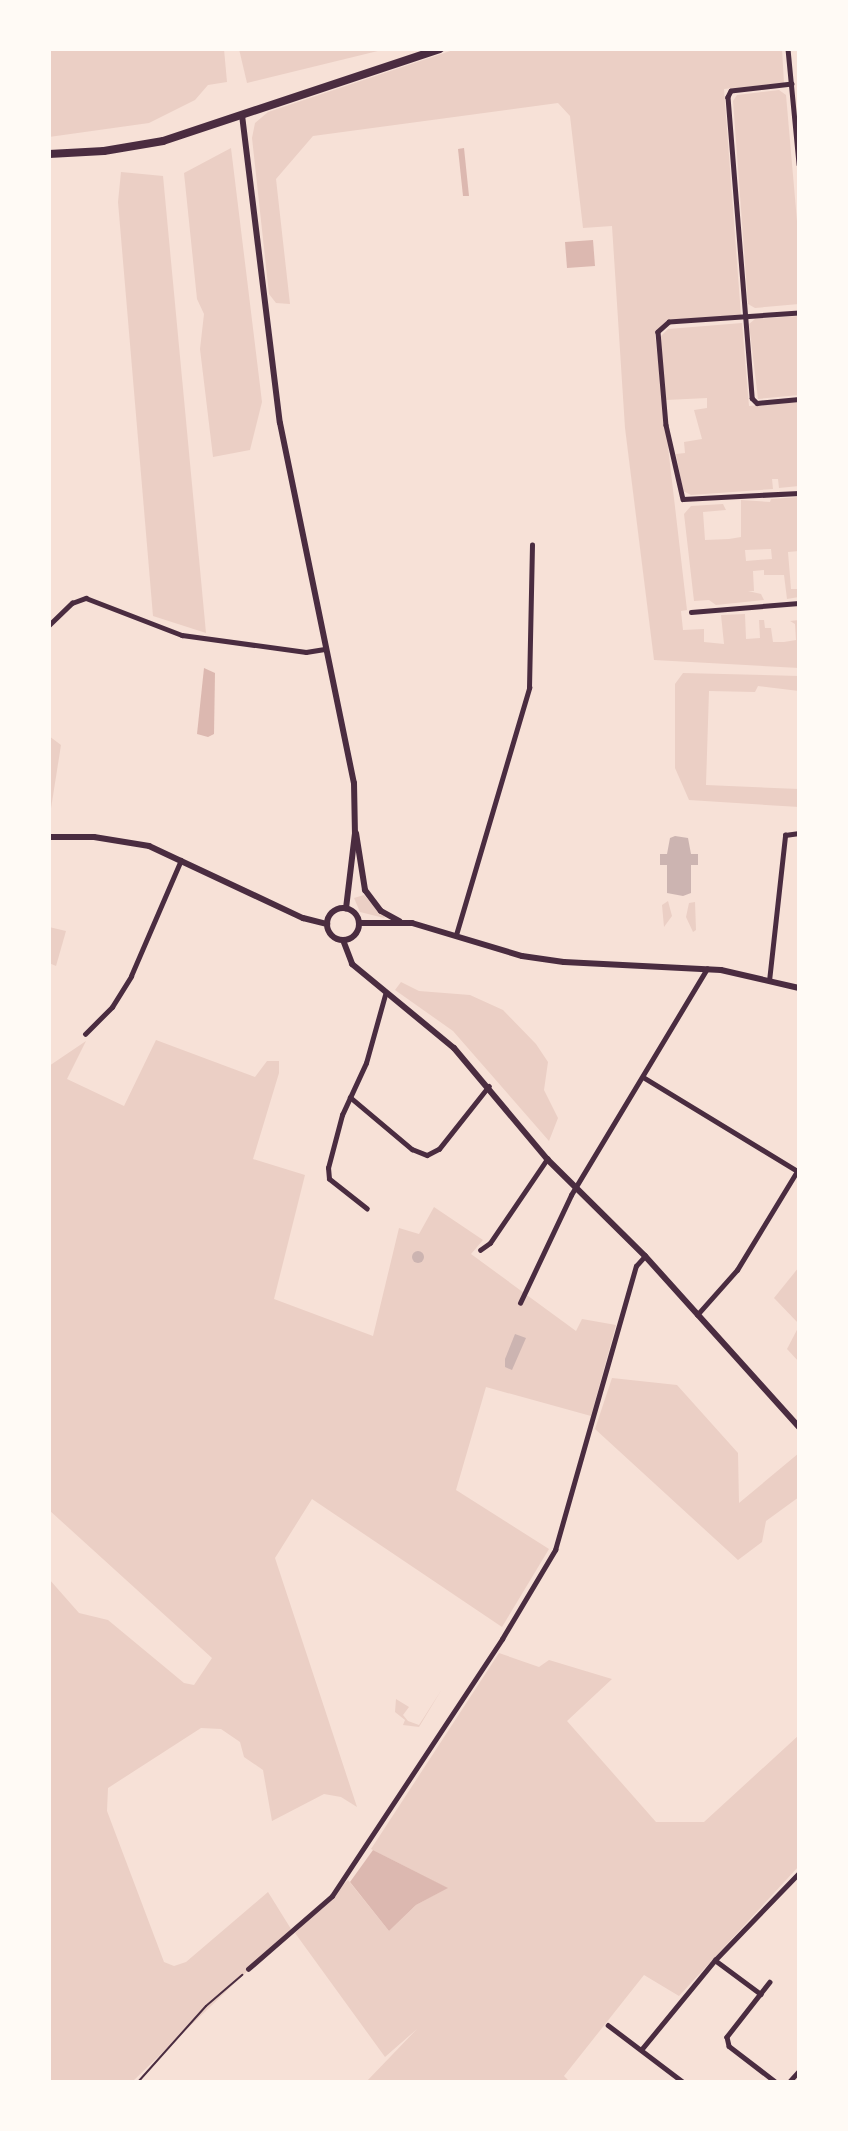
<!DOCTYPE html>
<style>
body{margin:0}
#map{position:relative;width:848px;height:2131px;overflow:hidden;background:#f7e1d7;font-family:Cabin,sans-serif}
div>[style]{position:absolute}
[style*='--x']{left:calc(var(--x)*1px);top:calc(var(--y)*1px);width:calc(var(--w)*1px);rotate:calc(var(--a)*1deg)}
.green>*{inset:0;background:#ebcfc5}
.water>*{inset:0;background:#dcb8b0}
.building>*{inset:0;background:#ccb4b1}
.round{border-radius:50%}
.path>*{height:2px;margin:-1px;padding:0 1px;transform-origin:1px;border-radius:1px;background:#4a2c40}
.minor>*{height:4.5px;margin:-2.25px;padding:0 2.25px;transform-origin:2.25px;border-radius:2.25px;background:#4a2c40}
.tertiary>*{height:6px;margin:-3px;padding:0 3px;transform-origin:3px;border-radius:3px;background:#4a2c40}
.tertiary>.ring{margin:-3px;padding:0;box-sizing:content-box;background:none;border:6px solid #4a2c40;border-radius:50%}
.primary>*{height:8px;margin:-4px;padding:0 4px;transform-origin:4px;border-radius:4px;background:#4a2c40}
span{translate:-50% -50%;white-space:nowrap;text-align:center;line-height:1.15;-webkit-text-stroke:7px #fffaf5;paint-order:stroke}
.frame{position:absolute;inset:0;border:51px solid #fffaf5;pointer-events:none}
</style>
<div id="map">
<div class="green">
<i style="clip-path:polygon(49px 49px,224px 49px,227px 82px,208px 85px,195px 100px,149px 123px,49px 137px)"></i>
<i style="clip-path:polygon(239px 49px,386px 49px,247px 83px)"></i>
<i style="clip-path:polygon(456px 49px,782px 49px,784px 83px,724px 89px,741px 315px,667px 321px,655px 335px,687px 610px,681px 611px,683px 630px,704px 629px,704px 642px,724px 644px,721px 615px,745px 614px,746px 639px,760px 638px,759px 620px,764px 620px,765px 628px,771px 628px,773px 642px,784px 642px,796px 640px,795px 624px,790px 621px,799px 620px,799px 668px,654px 660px,625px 428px,612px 226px,583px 228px,570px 116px,558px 103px,313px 136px,276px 179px,290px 304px,276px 303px,269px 294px,252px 138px,255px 123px,268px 112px)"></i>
<i style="clip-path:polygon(779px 90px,786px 95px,799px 244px,799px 304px,755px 308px,748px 304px,733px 101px,737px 95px)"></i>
<i style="clip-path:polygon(231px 148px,262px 402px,250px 450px,213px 457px,200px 349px,204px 314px,197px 299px,184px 173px)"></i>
<i style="clip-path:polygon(121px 172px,163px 176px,206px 633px,153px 616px,118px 202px)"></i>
<i style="clip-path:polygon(799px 316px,799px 395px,758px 399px,749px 324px,755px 319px)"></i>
<i style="clip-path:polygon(742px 323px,749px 406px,799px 402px,799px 486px,779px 488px,778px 479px,772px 479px,773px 489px,691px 495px,683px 491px,676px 454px,685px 453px,684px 442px,702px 439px,694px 410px,707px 408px,707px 398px,666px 400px,660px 337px,668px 329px)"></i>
<i style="clip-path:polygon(evenodd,799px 497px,799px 551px,788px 552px,791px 589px,799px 589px,799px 597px,787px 599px,784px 575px,764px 575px,764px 570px,753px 571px,754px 591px,748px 591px,761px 594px,764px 600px,716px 605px,709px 600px,694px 601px,684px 514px,691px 506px,723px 504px,726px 510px,703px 512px,705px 540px,729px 539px,741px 537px,741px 500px,770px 502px,771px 499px,799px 497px,771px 549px,772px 559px,746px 561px,745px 550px,771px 549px)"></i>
<i style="clip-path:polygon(683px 673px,799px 676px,799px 691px,758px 686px,755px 692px,709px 691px,706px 785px,799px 789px,799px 807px,689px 800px,675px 768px,675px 684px)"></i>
<i style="clip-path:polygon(49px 736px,61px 745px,49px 821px)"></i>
<i style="clip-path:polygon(364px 895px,385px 917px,384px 918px,360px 912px,354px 898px)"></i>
<i style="clip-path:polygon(668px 901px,672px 916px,664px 927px,662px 905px)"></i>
<i style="clip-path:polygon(695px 902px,696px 930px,693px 932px,686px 917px,689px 903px)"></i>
<i style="clip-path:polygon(49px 927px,66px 931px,56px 966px,49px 963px)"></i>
<i style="clip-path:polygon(401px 982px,419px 991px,470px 995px,503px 1010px,536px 1044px,548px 1062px,544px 1090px,558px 1118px,549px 1141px,453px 1031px,395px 990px)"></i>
<i style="clip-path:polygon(156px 1040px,255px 1077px,267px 1061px,279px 1061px,279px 1073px,253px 1159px,305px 1175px,274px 1299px,373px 1336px,399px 1228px,419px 1234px,434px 1207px,483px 1240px,471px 1254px,576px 1331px,582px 1319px,616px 1325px,591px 1416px,486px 1387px,456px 1490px,549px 1549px,502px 1627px,312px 1499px,275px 1558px,357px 1807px,341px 1797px,324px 1794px,272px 1821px,263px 1770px,244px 1757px,240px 1742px,221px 1729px,201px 1728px,108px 1788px,107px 1811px,164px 1962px,174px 1966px,186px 1962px,268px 1892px,291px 1929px,132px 2082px,49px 2082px,49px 1579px,79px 1613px,108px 1620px,184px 1683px,194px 1685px,212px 1658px,49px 1510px,49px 1066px,86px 1041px,67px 1079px,124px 1106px)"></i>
<i style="clip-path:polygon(799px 1267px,799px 1324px,774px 1298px)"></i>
<i style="clip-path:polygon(799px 1326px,799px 1362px,787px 1349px)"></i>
<i style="clip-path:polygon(612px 1378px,677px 1385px,738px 1453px,739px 1503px,799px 1453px,799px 1497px,766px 1521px,762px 1542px,738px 1560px,595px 1429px)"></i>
<i style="clip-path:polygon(499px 1653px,539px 1667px,549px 1660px,612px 1679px,567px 1721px,656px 1822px,704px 1822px,799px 1735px,799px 1866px,679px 1996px,644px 1975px,564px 2076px,570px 2082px,366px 2082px,417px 2029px,385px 2057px,295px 1933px,348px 1880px,389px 1931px,416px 1905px,447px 1888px,371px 1849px)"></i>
<i style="clip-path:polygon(442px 1689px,419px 1727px,403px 1725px,405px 1720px,395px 1712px,396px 1699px,409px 1707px,403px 1715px,408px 1721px,419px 1725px)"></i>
</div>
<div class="water">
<i style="clip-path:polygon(464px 148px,469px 196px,463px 196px,458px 149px)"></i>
<i style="clip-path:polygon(593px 240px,595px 266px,567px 268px,565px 242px)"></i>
<i style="clip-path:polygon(204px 668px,215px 673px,214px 734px,208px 737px,197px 734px)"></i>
<i style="clip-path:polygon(373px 1850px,448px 1888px,416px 1905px,389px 1931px,350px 1882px)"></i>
</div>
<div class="building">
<i style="clip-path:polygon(675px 836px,688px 838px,691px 854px,698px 854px,698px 865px,691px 865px,691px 893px,683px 896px,667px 893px,667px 865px,660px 865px,660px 854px,667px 854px,670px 838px)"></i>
<i class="round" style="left:412px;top:1251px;width:12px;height:12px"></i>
<i style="clip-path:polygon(515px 1334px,526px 1338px,512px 1370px,505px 1367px,505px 1359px)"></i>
</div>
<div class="path">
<i style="--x:138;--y:2082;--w:102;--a:-48.2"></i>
<i style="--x:206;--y:2006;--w:48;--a:-40.7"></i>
</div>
<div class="minor">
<i style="--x:788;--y:49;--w:116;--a:84.5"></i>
<i style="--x:792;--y:84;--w:61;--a:173.5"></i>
<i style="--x:731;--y:91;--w:7;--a:117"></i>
<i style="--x:728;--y:97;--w:302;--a:85.4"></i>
<i style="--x:752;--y:398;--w:7;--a:45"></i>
<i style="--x:757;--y:403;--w:42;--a:-5.4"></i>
<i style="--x:799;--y:313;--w:130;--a:176"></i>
<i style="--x:669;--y:322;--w:15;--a:138"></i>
<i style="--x:658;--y:332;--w:93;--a:85.1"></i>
<i style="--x:666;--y:425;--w:76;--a:77.1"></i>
<i style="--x:683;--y:499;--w:116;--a:-3"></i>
<i style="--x:691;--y:612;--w:108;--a:-4.8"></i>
<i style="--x:49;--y:625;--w:32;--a:-44"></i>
<i style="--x:72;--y:603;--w:15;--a:-20"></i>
<i style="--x:86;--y:598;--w:103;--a:21.1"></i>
<i style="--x:182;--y:635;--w:125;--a:7.8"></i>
<i style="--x:306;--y:652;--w:20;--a:-9"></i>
<i style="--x:456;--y:935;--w:258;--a:-73.5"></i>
<i style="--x:529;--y:688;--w:143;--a:-88.8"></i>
<i style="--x:769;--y:981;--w:147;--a:-83.7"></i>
<i style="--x:785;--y:835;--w:14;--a:-8"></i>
<i style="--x:85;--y:1034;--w:38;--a:-45"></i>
<i style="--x:112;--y:1007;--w:36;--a:-58"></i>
<i style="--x:131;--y:976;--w:126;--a:-66.7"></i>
<i style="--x:643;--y:1077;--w:183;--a:31.3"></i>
<i style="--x:350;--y:1097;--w:81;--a:40"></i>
<i style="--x:412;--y:1149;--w:16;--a:22"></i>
<i style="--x:427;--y:1155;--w:13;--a:-27"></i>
<i style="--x:439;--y:1149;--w:80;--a:-51.6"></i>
<i style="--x:367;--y:1209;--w:48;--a:-141.7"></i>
<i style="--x:329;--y:1179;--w:11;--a:-95"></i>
<i style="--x:328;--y:1168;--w:55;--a:-75.2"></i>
<i style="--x:342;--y:1115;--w:57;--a:-65.2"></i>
<i style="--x:366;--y:1063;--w:71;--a:-74.4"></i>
<i style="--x:480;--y:1250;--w:12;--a:-35"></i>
<i style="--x:490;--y:1243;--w:102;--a:-55.8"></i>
<i style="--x:520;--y:1303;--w:119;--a:-64.7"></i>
<i style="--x:571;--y:1195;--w:264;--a:-59"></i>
<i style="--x:697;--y:1315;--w:60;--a:-48.4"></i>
<i style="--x:737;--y:1270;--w:119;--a:-58.7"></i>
<i style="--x:715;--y:1960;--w:57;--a:36.5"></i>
<i style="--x:248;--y:1969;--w:111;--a:-41"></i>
<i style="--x:332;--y:1896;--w:308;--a:-56.5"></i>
<i style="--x:502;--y:1639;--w:104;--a:-59.2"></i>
<i style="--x:555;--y:1550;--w:295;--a:-74.1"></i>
<i style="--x:636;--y:1266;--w:13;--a:-48"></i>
<i style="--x:770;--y:1982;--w:70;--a:128"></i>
<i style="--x:727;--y:2037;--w:9;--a:77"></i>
<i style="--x:729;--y:2046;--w:59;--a:37.5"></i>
<i style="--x:608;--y:2025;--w:94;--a:37.2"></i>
<i style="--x:641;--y:2050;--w:117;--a:-50.6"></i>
<i style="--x:715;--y:1960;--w:121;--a:-46"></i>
<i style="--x:789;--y:2082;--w:15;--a:-48"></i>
</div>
<div class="tertiary">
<i style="--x:242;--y:115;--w:310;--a:83"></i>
<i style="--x:280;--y:423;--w:368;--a:78.4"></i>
<i style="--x:354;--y:783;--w:50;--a:88.9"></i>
<i style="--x:355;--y:833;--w:76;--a:96.8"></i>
<i style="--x:356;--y:833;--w:58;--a:81"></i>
<i style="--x:365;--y:890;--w:26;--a:53"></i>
<i style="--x:381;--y:911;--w:21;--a:29"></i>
<i style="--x:49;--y:837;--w:45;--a:0"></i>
<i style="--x:94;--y:837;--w:56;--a:9.3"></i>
<i style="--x:149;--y:846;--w:170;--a:25.1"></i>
<i style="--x:303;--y:918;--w:25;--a:14"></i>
<i class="ring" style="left:327px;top:908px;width:26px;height:26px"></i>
<i style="--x:359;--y:923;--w:53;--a:0"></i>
<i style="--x:412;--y:923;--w:115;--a:16.7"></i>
<i style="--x:522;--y:956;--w:42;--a:8.1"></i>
<i style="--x:564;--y:962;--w:157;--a:2.9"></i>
<i style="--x:721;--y:970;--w:80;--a:13"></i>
<i style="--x:343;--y:940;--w:26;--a:69"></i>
<i style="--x:352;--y:964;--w:132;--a:39.5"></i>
<i style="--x:454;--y:1048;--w:145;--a:50"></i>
<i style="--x:547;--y:1159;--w:138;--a:44.7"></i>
<i style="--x:645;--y:1256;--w:230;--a:48"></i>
</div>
<div class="primary">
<i style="--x:49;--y:154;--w:55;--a:-3.1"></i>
<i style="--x:104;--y:151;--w:60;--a:-9.6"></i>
<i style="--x:163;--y:141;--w:292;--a:-18.4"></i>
</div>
<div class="frame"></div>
</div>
